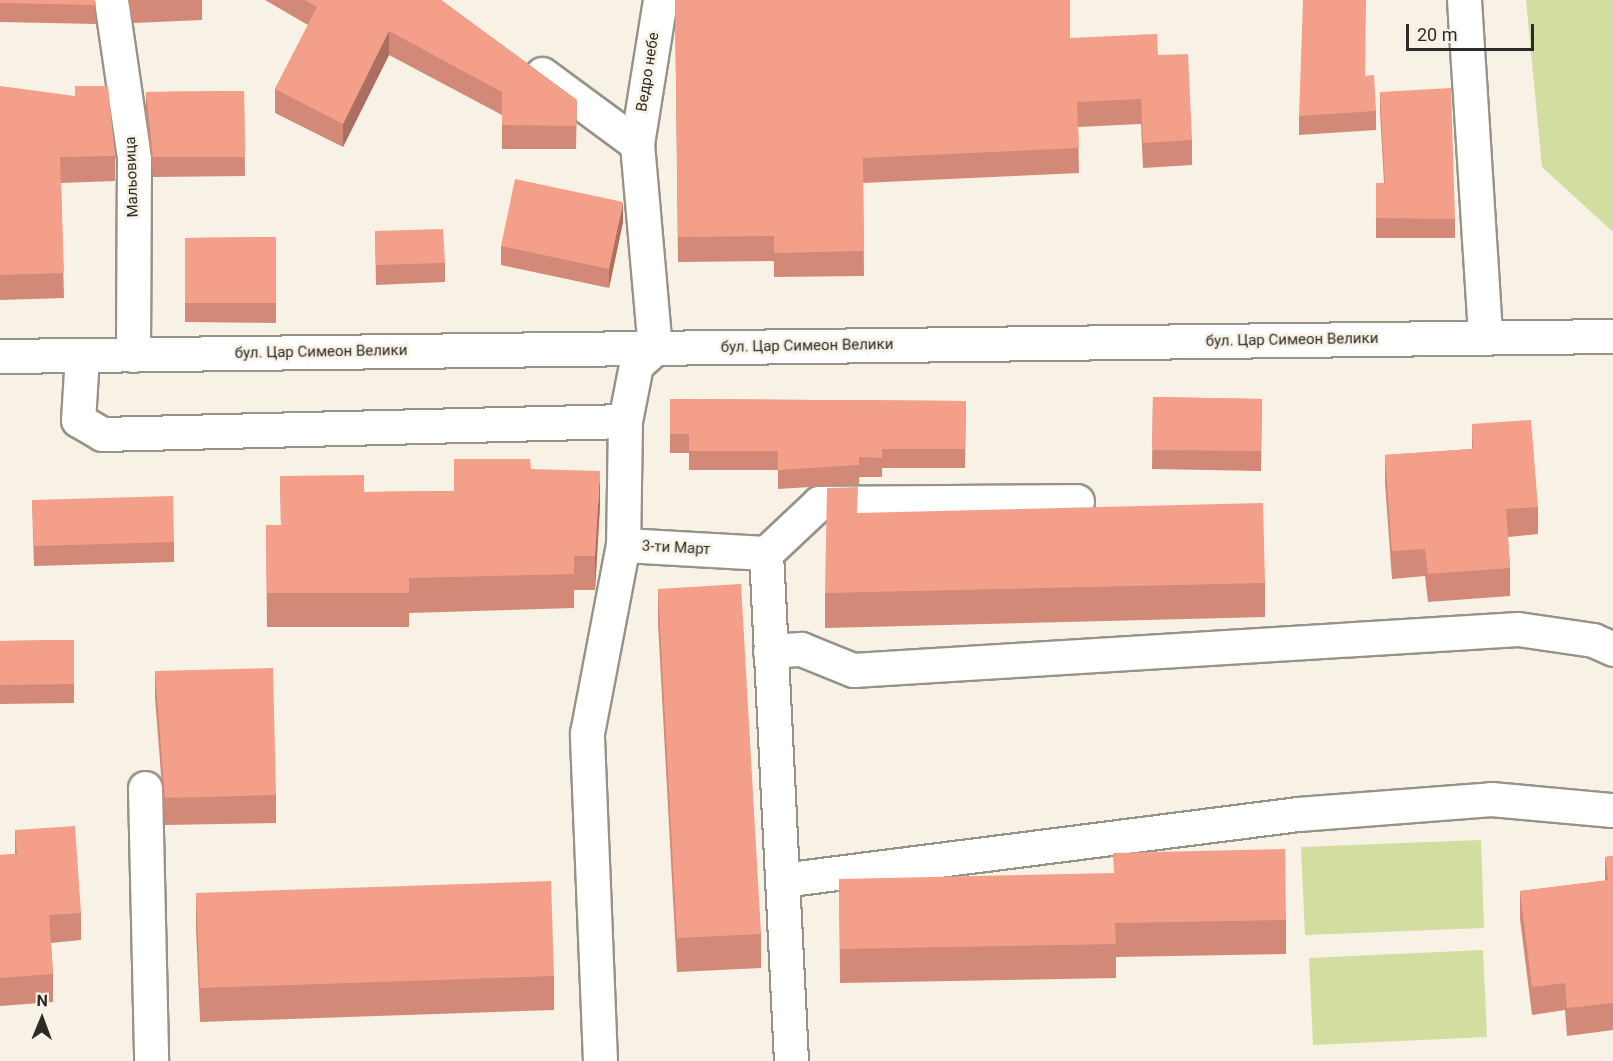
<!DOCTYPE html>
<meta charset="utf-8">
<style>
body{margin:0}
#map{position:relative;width:1613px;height:1061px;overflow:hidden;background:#f7f2e5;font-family:Roboto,sans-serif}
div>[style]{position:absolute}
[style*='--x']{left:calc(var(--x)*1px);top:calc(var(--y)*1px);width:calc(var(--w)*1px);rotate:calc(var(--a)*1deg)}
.green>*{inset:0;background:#d1dea0}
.roads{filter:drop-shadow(2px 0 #979387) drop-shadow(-2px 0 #979387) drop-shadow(0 2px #979387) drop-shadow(0 -2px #979387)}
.minor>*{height:33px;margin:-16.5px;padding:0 16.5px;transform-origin:16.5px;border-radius:16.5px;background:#fff}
.wall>*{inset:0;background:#d28977}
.shaded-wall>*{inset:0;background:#ab6f61}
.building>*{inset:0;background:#f49f8a}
span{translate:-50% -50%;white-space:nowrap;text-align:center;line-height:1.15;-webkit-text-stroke:5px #f7f2e5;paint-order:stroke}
.street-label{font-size:15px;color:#2d2b27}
.north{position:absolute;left:12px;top:989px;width:60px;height:60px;-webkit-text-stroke:4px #f7f2e5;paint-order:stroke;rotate:1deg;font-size:16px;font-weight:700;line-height:24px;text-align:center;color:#2d2b27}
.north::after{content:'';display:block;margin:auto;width:21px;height:27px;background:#2d2b27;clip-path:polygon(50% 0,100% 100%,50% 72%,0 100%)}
.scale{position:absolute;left:1406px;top:24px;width:128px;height:27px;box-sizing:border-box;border:3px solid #2d2b27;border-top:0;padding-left:8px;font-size:18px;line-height:21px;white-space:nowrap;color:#2d2b27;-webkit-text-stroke:4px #f7f2e5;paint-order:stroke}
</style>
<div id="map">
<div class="green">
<i style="clip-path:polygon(1526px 0,1613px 0,1613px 232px,1542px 167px)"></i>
<i style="clip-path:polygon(1481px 840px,1484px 928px,1305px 935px,1301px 847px)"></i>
<i style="clip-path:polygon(1483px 950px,1487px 1037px,1313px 1045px,1309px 958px)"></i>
</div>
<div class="roads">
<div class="minor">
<i style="--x:111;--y:0;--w:160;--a:81.7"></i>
<i style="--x:134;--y:158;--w:197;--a:90.3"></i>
<i style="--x:660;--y:0;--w:146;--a:99.1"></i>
<i style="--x:637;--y:144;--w:205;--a:85"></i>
<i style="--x:655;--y:348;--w:25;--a:138"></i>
<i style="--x:636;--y:365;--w:57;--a:101.1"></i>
<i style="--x:625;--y:421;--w:124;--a:90.9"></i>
<i style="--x:623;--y:545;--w:143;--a:3.2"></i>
<i style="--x:766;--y:553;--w:509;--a:87.18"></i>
<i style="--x:1464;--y:0;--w:338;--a:86.4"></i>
<i style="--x:542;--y:74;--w:118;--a:36.4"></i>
<i style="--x:82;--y:355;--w:65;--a:93.5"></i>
<i style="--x:78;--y:420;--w:28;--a:30"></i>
<i style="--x:102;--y:434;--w:523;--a:-1.42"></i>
<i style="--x:0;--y:356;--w:1613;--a:-0.71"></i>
<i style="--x:766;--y:553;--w:73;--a:-43.3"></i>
<i style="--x:819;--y:503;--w:258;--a:-0.4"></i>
<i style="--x:770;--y:651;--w:31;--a:-4"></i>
<i style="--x:801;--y:649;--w:56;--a:22"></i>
<i style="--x:853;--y:670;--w:666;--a:-3.53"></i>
<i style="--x:1518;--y:629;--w:76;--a:8.3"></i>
<i style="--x:1593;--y:640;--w:22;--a:24"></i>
<i style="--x:145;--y:788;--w:273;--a:88.7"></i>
<i style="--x:782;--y:880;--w:520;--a:-7.29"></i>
<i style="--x:1298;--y:814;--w:194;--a:-4.4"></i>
<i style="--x:1491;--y:799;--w:122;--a:5.2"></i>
<i style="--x:600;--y:1061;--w:328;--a:-92.3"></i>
<i style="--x:587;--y:733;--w:191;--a:-79.2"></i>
</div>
</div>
<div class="wall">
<i style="clip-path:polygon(0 0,95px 0,96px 24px,0 22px)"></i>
<i style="clip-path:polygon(128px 0,202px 0,202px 20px,133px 23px)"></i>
<i style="clip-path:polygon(265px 0,441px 0,577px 100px,576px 149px,502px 149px,502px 115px,389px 55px,343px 147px,275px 113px,275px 89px,308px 25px)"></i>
<i style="clip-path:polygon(675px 0,1070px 38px,1158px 55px,1192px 140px,1192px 165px,1143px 168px,1141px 124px,1078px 127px,1079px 173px,863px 183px,864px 276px,774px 277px,774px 261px,678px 262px)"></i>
<i style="clip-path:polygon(1365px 76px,1376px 111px,1376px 130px,1299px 135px,1299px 116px)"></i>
<i style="clip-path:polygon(0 86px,115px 156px,115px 181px,61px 183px,64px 298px,0 300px)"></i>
<i style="clip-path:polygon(244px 91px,245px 176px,153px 177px,146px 111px,146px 92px)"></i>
<i style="clip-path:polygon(1380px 92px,1455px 219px,1455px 238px,1376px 238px,1376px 183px,1384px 183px,1380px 111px)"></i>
<i style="clip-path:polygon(623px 222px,609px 288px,501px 265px,501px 246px)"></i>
<i style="clip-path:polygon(375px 231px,445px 263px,445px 282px,376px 285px)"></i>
<i style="clip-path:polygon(276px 237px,276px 323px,185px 322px,185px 238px)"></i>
<i style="clip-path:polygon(1153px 397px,1262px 399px,1261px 471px,1152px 469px)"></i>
<i style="clip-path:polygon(670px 399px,966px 401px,965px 468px,882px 468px,882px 477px,859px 477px,859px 484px,778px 489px,778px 470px,689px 470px,689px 453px,670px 453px)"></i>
<i style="clip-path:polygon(1472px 424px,1538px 507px,1538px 534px,1508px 537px,1510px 568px,1510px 596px,1428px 602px,1425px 576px,1392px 579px,1385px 483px,1385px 455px,1472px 449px)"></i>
<i style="clip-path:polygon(531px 469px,600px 505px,595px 590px,574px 590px,574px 608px,409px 613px,409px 627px,267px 627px,266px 525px,281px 525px,280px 476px,364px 492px,454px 491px)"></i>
<i style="clip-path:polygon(32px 500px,174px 542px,174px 562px,34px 566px)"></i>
<i style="clip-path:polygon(858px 513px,1265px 583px,1265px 617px,825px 628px,825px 593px)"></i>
<i style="clip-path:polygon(658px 589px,761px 934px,761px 968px,677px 972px,658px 623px)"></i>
<i style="clip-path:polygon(74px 640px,74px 703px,0 704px,0 641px)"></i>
<i style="clip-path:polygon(155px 671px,276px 795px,276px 823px,165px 825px,155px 698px)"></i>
<i style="clip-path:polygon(15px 830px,81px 913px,81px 940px,51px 943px,53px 974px,53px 1002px,0 1006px,0 855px,15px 854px)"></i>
<i style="clip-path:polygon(1613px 856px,1613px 1030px,1567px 1036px,1565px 1010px,1532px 1015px,1520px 919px,1520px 891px,1605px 881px,1605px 857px)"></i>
<i style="clip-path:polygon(839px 879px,1286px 920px,1286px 954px,1116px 957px,1116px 978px,840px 983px)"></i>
<i style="clip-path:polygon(196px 893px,554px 976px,554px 1010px,200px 1022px,196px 928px)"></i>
</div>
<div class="shaded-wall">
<i style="clip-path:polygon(389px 31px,389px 55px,343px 147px,343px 124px)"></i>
<i style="clip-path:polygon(623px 202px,623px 222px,609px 288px,609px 269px)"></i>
<i style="clip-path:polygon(600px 471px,600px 505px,595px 590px,595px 556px)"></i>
</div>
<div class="building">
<i style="clip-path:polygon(0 0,95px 0,96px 5px,0 3px)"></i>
<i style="clip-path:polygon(305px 0,441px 0,577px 100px,576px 126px,502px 125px,502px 92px,389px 31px,343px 124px,275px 89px,317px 7px)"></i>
<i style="clip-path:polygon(675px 0,1070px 0,1070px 38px,1157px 34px,1158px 55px,1188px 54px,1192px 140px,1143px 143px,1141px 99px,1077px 102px,1079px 148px,863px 158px,864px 251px,774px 253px,774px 236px,678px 237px)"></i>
<i style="clip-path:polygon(1303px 0,1366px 0,1365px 76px,1374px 75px,1376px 111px,1299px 116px)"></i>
<i style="clip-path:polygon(0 86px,75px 96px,75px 86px,108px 86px,115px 156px,60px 157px,64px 273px,0 275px)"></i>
<i style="clip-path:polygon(1451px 88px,1455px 219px,1376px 218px,1376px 183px,1385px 183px,1380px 92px)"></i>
<i style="clip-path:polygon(244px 91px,245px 157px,153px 157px,146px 92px)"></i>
<i style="clip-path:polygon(515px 179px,623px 202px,609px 269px,501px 246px)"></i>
<i style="clip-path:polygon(443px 229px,445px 263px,376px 265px,375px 231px)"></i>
<i style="clip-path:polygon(276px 237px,276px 303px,185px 303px,185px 238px)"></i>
<i style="clip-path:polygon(1153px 397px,1262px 399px,1261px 451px,1152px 450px)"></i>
<i style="clip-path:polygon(670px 399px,966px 401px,965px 449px,882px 449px,882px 458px,859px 457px,859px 465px,778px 470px,778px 451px,689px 451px,689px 434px,670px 434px)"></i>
<i style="clip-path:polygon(1531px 420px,1538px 507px,1506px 509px,1510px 568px,1428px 574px,1425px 549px,1392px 551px,1385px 455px,1473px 449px,1472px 424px)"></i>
<i style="clip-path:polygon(454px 459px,530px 459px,531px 469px,600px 471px,595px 556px,574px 556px,574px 574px,409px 578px,409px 593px,267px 593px,266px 525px,281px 525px,280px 476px,364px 475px,364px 492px,454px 491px)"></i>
<i style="clip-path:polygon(858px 487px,857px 513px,1263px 503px,1265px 583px,825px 593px,827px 488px)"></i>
<i style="clip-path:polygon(173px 496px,174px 542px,34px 546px,32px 500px)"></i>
<i style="clip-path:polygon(741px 584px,761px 934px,677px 938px,658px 589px)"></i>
<i style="clip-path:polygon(74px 640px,74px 684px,0 685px,0 641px)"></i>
<i style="clip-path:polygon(273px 668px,276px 795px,165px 798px,155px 671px)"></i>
<i style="clip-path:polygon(75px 826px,81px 913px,49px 915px,53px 974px,0 978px,0 855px,17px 854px,15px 830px)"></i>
<i style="clip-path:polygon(1285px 849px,1286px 920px,1115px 923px,1116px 944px,840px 949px,839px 879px,1114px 873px,1113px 853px)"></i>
<i style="clip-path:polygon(1613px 856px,1613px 1003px,1567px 1008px,1565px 983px,1532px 987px,1520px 891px,1608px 880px,1605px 857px)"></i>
<i style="clip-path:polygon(551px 881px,554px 976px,200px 988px,196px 893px)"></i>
</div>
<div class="street-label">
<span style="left:648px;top:72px;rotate:-81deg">Ведро небе</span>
<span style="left:132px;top:177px;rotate:-92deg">Мальовица</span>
<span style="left:1292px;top:340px;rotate:-1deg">бул. Цар Симеон Велики</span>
<span style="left:807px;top:346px;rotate:-1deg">бул. Цар Симеон Велики</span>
<span style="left:321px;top:352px;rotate:-1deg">бул. Цар Симеон Велики</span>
<span style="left:676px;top:548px;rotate:3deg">3-ти Март</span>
</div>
<div class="north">N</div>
<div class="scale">20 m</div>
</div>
